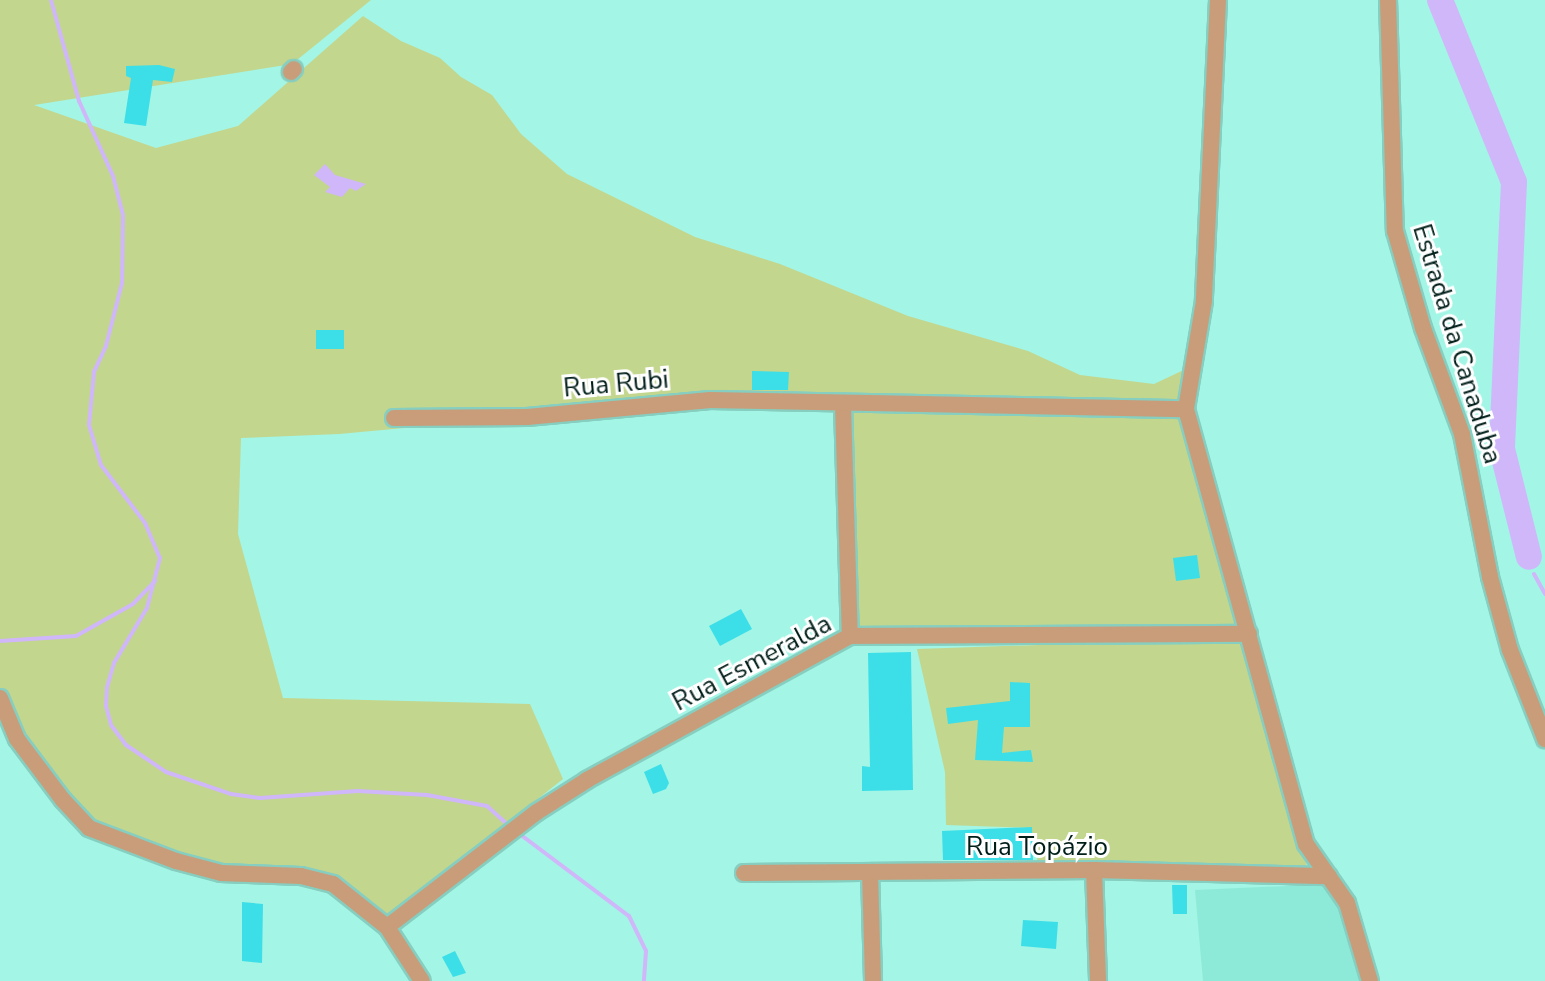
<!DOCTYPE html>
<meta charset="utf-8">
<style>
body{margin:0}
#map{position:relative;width:1545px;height:981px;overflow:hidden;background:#a3f5e5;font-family:"Nunito Sans",sans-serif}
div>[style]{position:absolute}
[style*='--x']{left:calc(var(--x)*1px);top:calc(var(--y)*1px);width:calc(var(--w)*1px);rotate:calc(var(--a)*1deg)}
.built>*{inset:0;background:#8eead8}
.green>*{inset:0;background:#c3d68d}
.water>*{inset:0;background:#cfb7fa}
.stream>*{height:4px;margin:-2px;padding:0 2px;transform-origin:2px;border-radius:2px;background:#cfb7fa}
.river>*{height:26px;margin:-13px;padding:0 13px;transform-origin:13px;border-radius:13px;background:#cfb7fa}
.building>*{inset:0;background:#3cdfe8}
.roads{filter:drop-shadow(2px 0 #86cec0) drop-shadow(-2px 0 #86cec0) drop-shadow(0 2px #86cec0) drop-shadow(0 -2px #86cec0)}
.street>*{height:16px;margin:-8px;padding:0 8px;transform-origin:8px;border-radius:8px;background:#c99d79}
span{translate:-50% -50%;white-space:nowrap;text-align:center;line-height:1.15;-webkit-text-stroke:6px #fff;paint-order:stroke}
.street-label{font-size:26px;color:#001e19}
</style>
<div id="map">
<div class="built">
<i style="clip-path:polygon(1330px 884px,1364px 981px,1203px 981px,1195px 890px)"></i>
</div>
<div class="green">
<i style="clip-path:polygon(0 0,371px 0,292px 64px,34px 105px,156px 148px,238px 126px,363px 16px,401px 41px,440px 58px,461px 77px,492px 95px,521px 134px,567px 174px,695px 237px,780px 264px,908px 316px,1028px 351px,1080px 375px,1154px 384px,1190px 367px,1186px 409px,1249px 634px,857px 630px,843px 405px,710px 400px,339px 434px,241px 438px,238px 534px,283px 698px,530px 704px,563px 779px,390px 916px,333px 884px,221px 873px,112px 839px,63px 800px,0 698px)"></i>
<i style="clip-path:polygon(1244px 638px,1308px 870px,1038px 863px,1031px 828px,946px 825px,945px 772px,917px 649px)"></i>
</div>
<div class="water">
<i style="clip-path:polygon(325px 164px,335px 175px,366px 184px,356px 191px,350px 188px,342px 197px,325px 192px,330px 187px,314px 175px)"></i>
</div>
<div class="stream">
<i style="--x:51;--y:0;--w:105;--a:74.5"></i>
<i style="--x:79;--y:101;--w:82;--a:65.6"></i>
<i style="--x:113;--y:176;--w:40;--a:75.6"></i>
<i style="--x:123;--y:215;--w:68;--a:90.8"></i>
<i style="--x:122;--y:283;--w:65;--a:104.3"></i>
<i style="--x:106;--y:346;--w:29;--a:115"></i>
<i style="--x:94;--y:372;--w:53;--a:95.4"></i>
<i style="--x:89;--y:425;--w:42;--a:73.3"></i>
<i style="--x:101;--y:465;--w:73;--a:52.8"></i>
<i style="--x:145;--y:523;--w:38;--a:67"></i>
<i style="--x:160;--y:558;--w:52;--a:104.6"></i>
<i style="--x:147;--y:608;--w:64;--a:121"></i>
<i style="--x:114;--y:663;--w:25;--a:106"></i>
<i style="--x:107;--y:687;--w:19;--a:93"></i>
<i style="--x:106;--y:706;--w:20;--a:75"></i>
<i style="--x:111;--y:725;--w:25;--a:53"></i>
<i style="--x:126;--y:745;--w:48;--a:34"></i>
<i style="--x:166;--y:772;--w:69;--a:18.7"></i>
<i style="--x:231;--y:794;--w:29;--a:8"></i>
<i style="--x:260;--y:798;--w:98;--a:-4.1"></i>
<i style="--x:358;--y:791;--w:69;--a:3.3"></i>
<i style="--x:427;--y:795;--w:61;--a:10.4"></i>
<i style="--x:487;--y:806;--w:31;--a:42"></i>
<i style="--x:1534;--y:574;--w:23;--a:61"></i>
<i style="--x:0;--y:641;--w:76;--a:-3.8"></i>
<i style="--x:76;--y:636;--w:65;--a:-29.3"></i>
<i style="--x:133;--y:604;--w:32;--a:-46"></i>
<i style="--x:517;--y:832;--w:140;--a:36.9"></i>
<i style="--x:629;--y:916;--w:39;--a:64"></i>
<i style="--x:646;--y:951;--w:30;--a:94"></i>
</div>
<div class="river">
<i style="--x:1440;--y:0;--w:196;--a:67.9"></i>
<i style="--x:1514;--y:182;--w:267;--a:92.6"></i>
<i style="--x:1502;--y:449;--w:111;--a:76"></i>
</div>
<div class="building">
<i style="clip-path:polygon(159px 65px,175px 69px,172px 82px,153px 80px,146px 126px,124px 123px,131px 78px,126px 76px,126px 66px)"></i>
<i style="clip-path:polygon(316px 330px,344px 330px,344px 349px,316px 349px)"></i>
<i style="clip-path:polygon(752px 371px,789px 372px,788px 390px,752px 390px)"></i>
<i style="clip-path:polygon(1197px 555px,1200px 578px,1176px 581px,1173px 558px)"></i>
<i style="clip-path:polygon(741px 609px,752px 629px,720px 646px,709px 626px)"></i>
<i style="clip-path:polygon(911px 652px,913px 790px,862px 791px,862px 766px,870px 767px,868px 653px)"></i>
<i style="clip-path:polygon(1010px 682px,1030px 683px,1030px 727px,1004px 727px,1002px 753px,1031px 750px,1033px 762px,975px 760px,978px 720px,948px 724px,946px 708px,1010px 701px)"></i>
<i style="clip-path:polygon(661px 764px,669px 783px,666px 789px,653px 794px,644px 772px)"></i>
<i style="clip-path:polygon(1032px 827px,1033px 860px,943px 860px,942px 831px)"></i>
<i style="clip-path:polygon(1172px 885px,1187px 885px,1187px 914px,1173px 914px)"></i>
<i style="clip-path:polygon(242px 902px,263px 904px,262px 963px,242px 961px)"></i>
<i style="clip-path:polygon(1023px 920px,1058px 922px,1056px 949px,1021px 946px)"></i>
<i style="clip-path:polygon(455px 951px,466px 973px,453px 977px,442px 957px)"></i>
</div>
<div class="roads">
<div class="street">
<i style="--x:1218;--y:0;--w:301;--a:92.7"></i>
<i style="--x:1204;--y:301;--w:109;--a:99.5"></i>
<i style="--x:1186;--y:409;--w:451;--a:74.6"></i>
<i style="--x:1306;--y:844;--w:72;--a:55.2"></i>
<i style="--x:1347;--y:903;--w:81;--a:73.6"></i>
<i style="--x:1388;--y:0;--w:231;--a:88.3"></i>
<i style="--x:1395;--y:231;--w:101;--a:73.9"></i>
<i style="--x:1423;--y:328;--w:113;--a:69.8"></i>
<i style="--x:1462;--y:434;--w:146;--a:78.9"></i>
<i style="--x:1490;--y:577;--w:76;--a:74.7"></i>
<i style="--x:1510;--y:650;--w:96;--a:68.5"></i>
<i style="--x:291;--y:72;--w:4;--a:-45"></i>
<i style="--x:843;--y:405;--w:231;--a:88.3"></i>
<i style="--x:394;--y:418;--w:133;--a:-0.4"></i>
<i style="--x:527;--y:417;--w:184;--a:-5.3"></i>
<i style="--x:710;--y:400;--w:476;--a:1.1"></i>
<i style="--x:0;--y:698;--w:44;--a:67.5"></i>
<i style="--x:17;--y:739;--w:76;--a:53"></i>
<i style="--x:63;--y:800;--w:38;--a:47"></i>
<i style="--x:89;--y:828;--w:93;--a:20.8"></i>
<i style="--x:176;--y:861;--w:47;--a:14.9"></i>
<i style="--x:221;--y:873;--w:80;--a:2.1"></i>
<i style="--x:301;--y:876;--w:33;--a:14"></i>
<i style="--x:333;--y:884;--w:69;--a:38.5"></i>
<i style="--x:387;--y:927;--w:64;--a:57.1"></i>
<i style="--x:1094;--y:870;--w:111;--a:87.9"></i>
<i style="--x:870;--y:872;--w:109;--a:88.4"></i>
<i style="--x:744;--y:873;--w:350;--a:-0.5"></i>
<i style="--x:1094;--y:870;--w:235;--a:1.5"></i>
<i style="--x:387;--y:927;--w:189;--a:-37.5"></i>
<i style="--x:537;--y:812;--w:59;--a:-32.6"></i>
<i style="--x:587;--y:780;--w:300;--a:-28.7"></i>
<i style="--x:850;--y:636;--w:399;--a:-0.3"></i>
</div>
</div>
<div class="street-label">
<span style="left:1457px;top:344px;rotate:73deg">Estrada da Canaduba</span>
<span style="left:616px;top:384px;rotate:-5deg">Rua Rubi</span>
<span style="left:752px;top:663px;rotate:-28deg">Rua Esmeralda</span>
<span style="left:1037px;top:847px">Rua Topázio</span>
</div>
</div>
